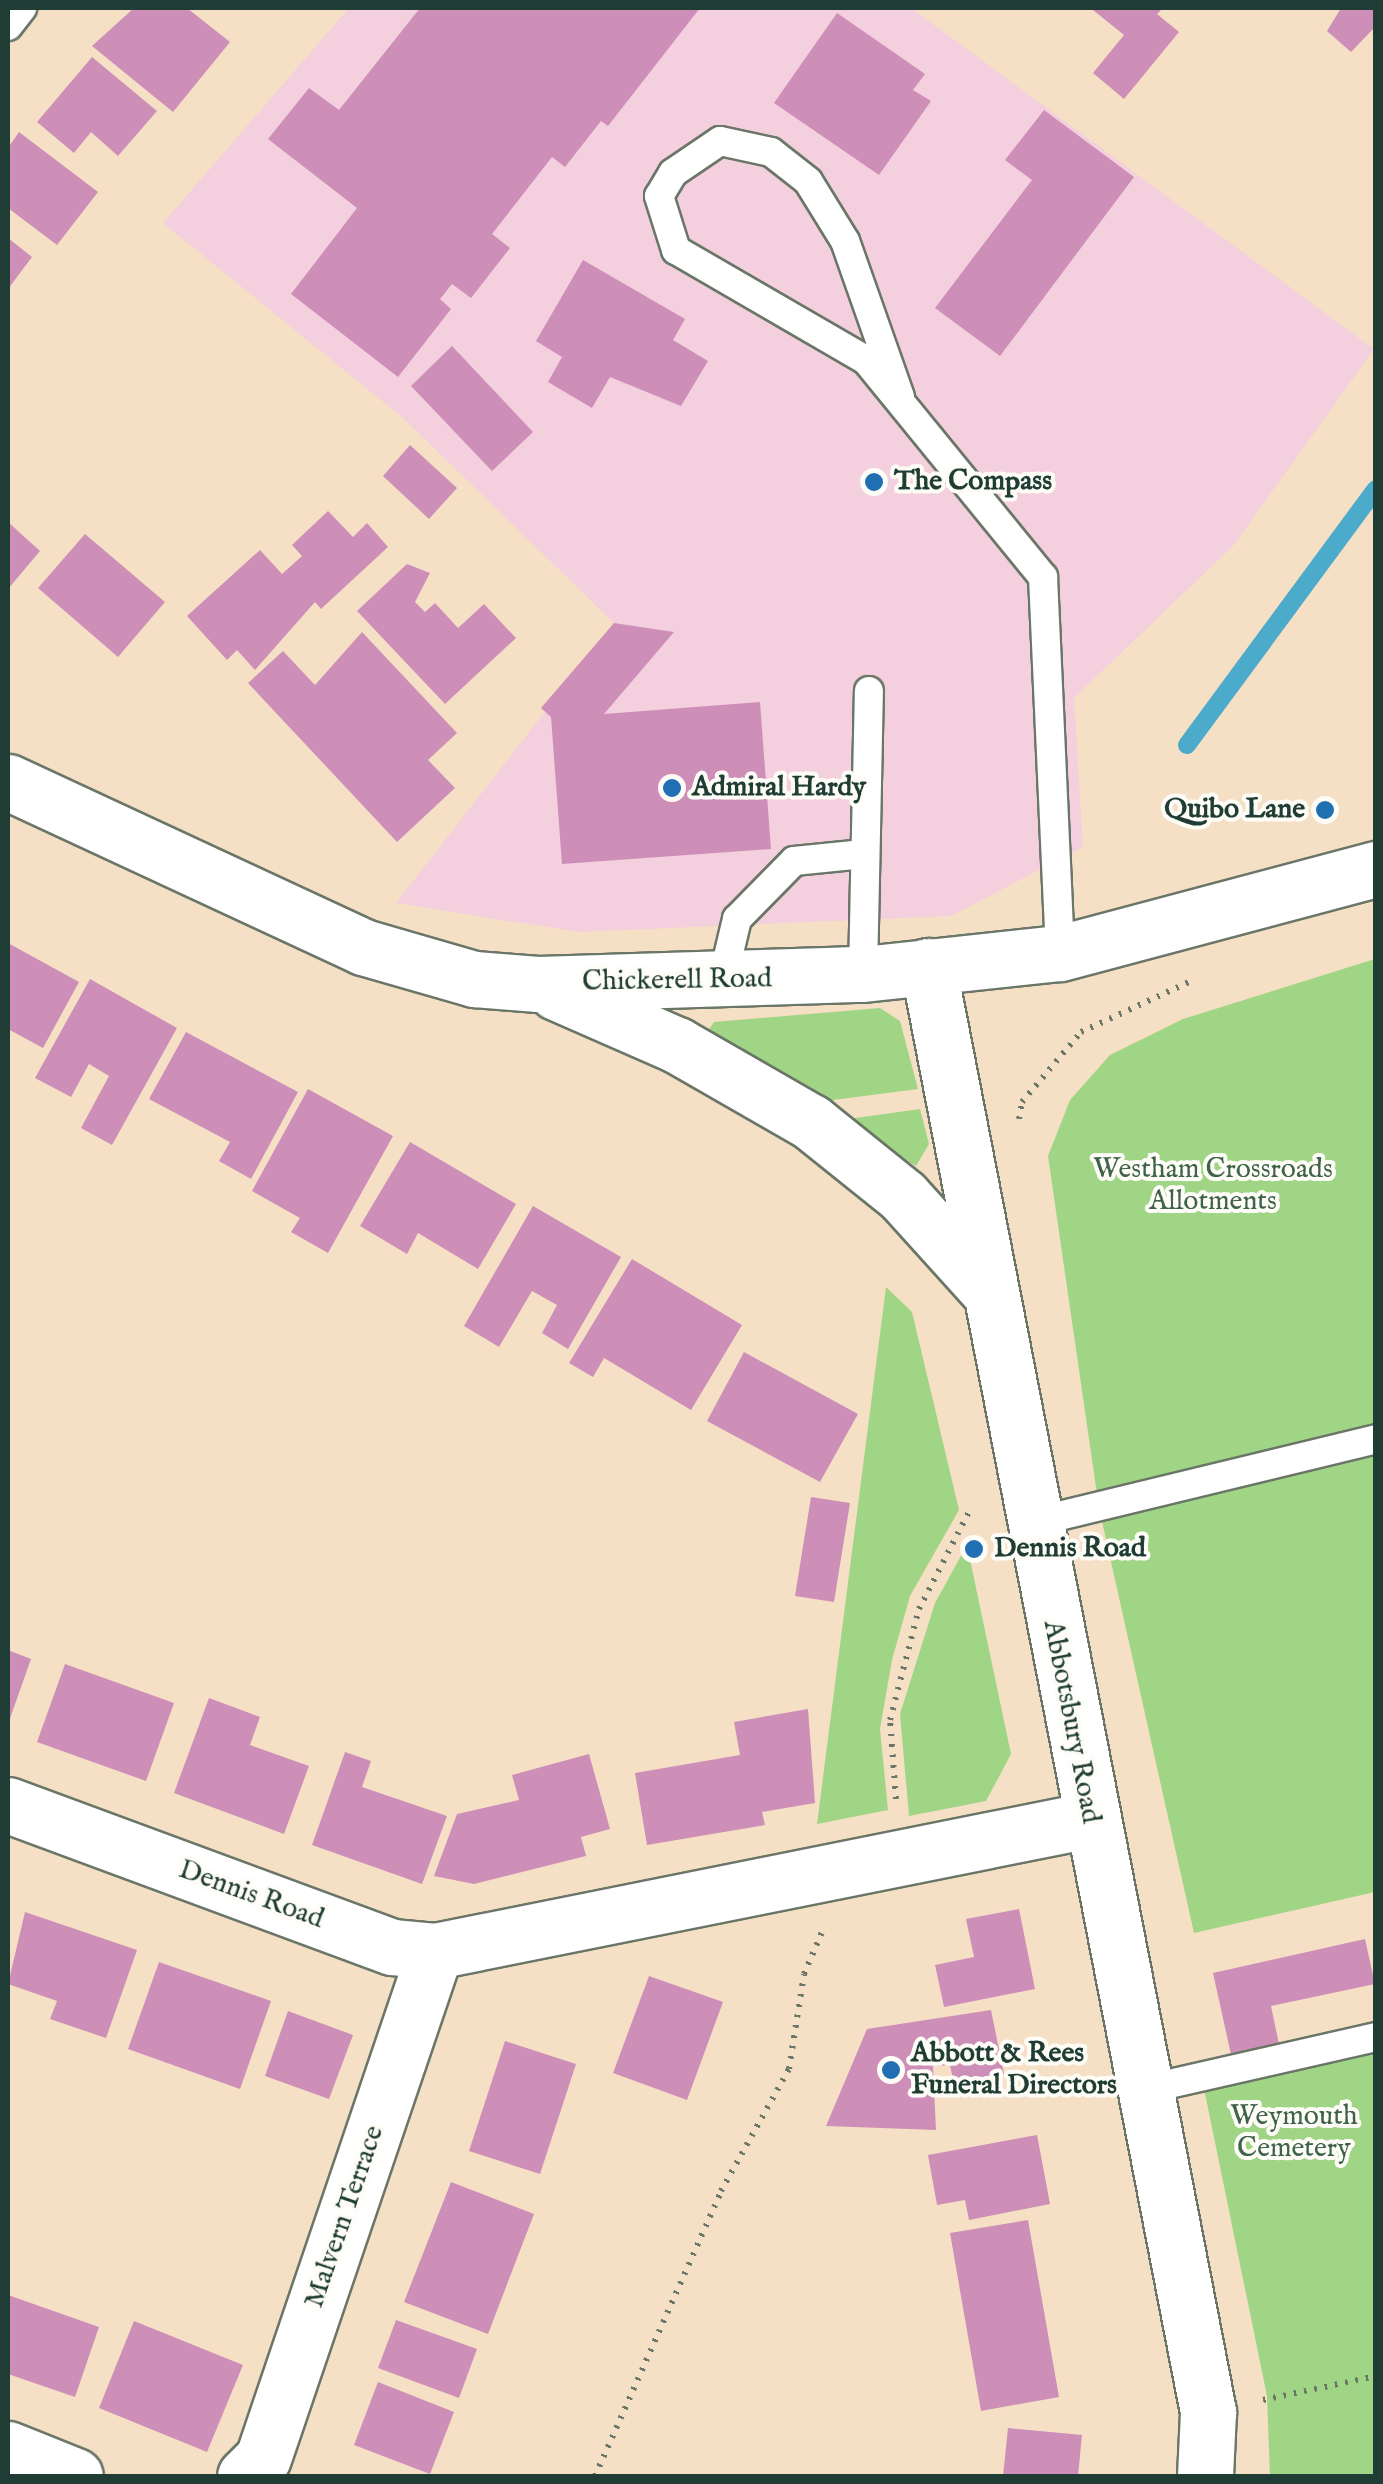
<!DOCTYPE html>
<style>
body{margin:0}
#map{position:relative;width:1383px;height:2484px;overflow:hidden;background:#f5e0c5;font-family:"IM FELL English",serif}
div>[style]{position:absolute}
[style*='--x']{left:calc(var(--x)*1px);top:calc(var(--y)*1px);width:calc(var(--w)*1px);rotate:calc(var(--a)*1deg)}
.built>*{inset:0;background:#f4cfdd}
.green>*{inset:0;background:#a0d585}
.stream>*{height:18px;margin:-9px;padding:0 9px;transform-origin:9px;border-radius:9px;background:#4caaca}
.building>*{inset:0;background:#cd8fb8}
.path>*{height:6px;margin-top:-3px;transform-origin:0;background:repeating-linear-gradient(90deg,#6a7667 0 2.5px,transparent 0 10.5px)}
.roads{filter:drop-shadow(2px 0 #6a7667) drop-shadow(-2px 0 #6a7667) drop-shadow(0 2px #6a7667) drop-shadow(0 -2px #6a7667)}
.lane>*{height:28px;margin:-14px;padding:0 14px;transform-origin:14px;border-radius:14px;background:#fff}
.street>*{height:55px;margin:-27.5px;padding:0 27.5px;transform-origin:27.5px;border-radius:27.5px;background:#fff}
.secondary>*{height:55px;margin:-27.5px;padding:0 27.5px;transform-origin:27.5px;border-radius:27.5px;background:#fff}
.dots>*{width:28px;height:28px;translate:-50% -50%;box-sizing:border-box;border:5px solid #fdfcf7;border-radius:50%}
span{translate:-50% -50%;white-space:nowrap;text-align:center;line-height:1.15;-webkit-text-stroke:8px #fdfcf7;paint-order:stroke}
.poi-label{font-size:28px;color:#1f3d34;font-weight:700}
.left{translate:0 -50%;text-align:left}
.right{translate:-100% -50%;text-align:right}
.street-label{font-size:28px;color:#1f3d34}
.park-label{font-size:28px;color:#3f6348}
.frame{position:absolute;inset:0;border:10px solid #1f3d34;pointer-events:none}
</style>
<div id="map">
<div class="built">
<i style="clip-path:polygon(349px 8px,911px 8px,1374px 349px,1233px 546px,1074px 698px,1083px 847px,951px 916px,578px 932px,396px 903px,614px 623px,403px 418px,163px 223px)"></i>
</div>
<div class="green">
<i style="clip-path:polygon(1375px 959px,1375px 1892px,1194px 1933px,1099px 1508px,1048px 1156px,1070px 1100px,1110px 1055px,1183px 1019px)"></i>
<i style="clip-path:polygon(880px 1008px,900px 1021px,918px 1089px,818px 1102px,704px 1037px,714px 1022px)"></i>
<i style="clip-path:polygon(920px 1109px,929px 1144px,916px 1166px,841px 1120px)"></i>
<i style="clip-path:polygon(886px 1287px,912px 1312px,959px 1510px,910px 1596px,892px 1660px,880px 1729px,888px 1810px,817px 1824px)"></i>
<i style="clip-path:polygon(967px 1545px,1011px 1754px,986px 1801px,909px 1816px,900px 1714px,935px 1603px)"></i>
<i style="clip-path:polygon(1375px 2026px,1375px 2476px,1270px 2476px,1267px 2396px,1202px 2079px)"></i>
</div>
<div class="stream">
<i style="--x:1187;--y:745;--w:318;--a:-53.6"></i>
</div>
<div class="building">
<i style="clip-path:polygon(134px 8px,187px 8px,230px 42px,173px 112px,92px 46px)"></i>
<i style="clip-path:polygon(420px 8px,700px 8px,608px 126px,601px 121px,565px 167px,552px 157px,492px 234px,510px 248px,471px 298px,452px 284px,440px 299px,451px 309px,398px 377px,291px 294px,357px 208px,268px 139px,309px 88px,339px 110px)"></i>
<i style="clip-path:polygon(1163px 8px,1157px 14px,1179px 32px,1124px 99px,1093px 73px,1124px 35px,1093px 10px)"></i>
<i style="clip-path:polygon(1341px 8px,1376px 8px,1376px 26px,1351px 52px,1327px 31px)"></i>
<i style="clip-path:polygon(837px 13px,925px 74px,913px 90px,931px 101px,879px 175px,774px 103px)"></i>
<i style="clip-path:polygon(92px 57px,157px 111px,118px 156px,91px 132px,74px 153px,37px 122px)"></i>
<i style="clip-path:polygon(1044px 110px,1134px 177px,1000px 356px,935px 308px,1032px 180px,1005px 160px)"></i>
<i style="clip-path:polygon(19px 132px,98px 192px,57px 245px,8px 208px,8px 148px)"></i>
<i style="clip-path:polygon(8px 238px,32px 257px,8px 289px)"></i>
<i style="clip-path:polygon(583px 260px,685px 319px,673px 340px,708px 361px,681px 406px,610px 377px,592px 408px,548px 382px,562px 357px,536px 341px)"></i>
<i style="clip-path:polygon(452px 346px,533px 432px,492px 471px,411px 386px)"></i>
<i style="clip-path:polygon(410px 445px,457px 488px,429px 519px,383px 476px)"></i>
<i style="clip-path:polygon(328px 511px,353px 537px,367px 523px,388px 547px,321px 609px,315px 602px,255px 670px,237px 650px,227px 660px,187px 616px,260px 550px,282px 574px,302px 556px,292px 545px)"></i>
<i style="clip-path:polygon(8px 522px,40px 551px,8px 589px)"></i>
<i style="clip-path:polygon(85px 534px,165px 602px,118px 657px,38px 588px)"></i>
<i style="clip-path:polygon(407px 564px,430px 573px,415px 602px,425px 612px,435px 603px,458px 628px,484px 604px,516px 638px,445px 704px,357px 611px)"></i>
<i style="clip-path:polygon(614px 623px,674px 632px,604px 714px,760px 702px,771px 849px,562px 864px,551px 717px,541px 708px)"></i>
<i style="clip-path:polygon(362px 632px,457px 733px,428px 760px,455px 788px,397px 842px,248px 683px,283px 651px,315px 685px)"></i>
<i style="clip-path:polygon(8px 943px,79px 982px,43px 1048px,8px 1029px)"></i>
<i style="clip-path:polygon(90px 979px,177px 1028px,112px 1145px,81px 1128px,109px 1076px,89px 1064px,71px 1097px,35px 1078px)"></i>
<i style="clip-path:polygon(186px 1032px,298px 1092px,251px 1179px,219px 1161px,230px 1142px,149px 1099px)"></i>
<i style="clip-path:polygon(308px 1089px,393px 1136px,328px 1253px,291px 1232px,300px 1218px,252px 1191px)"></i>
<i style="clip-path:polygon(410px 1142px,516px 1204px,478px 1269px,418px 1233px,407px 1254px,360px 1226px)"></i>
<i style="clip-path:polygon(533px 1206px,621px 1257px,568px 1349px,542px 1333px,557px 1305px,532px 1291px,499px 1347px,464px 1326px)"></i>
<i style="clip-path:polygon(632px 1259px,742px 1325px,691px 1410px,604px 1358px,593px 1377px,569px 1363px)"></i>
<i style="clip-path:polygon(744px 1352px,858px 1414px,820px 1482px,707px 1421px)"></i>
<i style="clip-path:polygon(811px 1497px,850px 1503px,834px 1602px,795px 1596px)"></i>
<i style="clip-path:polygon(8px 1650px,31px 1659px,8px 1724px)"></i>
<i style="clip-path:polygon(65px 1664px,174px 1703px,146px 1781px,37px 1742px)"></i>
<i style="clip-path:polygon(209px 1698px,260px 1717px,250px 1745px,309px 1766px,284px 1834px,174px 1793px)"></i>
<i style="clip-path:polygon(808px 1709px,815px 1803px,762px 1812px,765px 1825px,647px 1845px,635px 1773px,740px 1755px,734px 1722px)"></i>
<i style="clip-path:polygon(345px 1752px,371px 1761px,362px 1787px,447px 1816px,422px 1884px,312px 1845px)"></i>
<i style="clip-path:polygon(589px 1754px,610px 1829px,581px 1837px,586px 1856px,474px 1884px,434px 1876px,457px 1814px,519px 1800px,512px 1775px)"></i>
<i style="clip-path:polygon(1019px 1909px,1035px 1989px,944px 2007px,935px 1965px,974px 1957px,966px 1919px)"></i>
<i style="clip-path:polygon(25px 1912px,137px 1950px,106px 2038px,50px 2019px,57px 2001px,8px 1984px)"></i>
<i style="clip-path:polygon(1365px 1939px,1375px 1984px,1271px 2006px,1280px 2049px,1232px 2059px,1213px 1973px)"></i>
<i style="clip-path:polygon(159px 1962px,271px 2001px,240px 2089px,128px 2049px)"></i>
<i style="clip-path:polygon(649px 1976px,723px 2002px,687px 2100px,613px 2073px)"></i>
<i style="clip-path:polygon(991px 2010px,1004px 2074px,954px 2084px,950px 2065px,933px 2066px,936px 2130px,826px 2126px,867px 2029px)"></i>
<i style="clip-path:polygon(288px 2011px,353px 2035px,329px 2099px,265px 2076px)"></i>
<i style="clip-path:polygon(505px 2041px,576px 2064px,540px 2174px,469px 2151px)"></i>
<i style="clip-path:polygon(1037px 2135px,1050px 2204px,969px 2220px,965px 2200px,937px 2205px,928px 2155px)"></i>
<i style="clip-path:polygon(451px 2182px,534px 2214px,488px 2334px,404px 2302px)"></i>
<i style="clip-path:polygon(1028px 2220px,1059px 2397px,981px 2411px,950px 2233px)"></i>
<i style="clip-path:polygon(8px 2295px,99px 2327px,75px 2397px,8px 2374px)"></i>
<i style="clip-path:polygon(396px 2320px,477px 2349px,459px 2398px,378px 2368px)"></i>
<i style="clip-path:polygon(134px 2321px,243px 2365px,207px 2452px,99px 2408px)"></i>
<i style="clip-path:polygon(378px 2382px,454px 2412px,430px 2474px,354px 2445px)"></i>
<i style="clip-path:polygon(1008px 2428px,1082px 2435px,1078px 2476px,1003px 2476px)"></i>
</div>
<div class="path">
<i style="--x:1019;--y:1119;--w:17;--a:-80"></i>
<i style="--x:1022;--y:1102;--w:92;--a:-49.9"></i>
<i style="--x:1081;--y:1032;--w:119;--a:-24.8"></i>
<i style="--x:896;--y:1799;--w:79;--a:-94.3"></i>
<i style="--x:890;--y:1720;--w:115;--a:-75.4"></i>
<i style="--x:919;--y:1609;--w:114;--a:-62.8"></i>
<i style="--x:1263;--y:2400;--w:116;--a:-12"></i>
<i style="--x:595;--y:2476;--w:312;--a:-66.1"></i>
<i style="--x:721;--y:2191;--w:140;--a:-60.9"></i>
<i style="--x:789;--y:2069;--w:96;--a:-81"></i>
<i style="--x:804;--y:1974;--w:46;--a:-66.8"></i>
</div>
<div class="roads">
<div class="lane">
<i style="--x:8;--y:26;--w:23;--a:-52"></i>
<i style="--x:900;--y:397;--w:165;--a:-109.4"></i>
<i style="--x:845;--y:241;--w:70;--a:-121.7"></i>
<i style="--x:808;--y:181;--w:47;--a:-141.9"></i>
<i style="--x:771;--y:152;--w:52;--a:-167.8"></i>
<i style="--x:720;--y:141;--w:57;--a:145.8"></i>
<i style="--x:673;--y:173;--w:27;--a:121"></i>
<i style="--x:659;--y:196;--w:57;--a:72.5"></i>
<i style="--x:676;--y:250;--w:220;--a:30.1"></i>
<i style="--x:866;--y:360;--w:280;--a:50.8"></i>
<i style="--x:1043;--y:577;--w:376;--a:87.4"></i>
<i style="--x:863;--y:974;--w:283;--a:-88.8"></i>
<i style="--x:722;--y:982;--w:65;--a:-76.6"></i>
<i style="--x:737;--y:919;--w:81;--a:-45.5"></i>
<i style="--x:794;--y:861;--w:70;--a:-5.7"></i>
<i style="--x:1034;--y:1522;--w:352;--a:-13.6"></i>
<i style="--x:1147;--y:2089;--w:235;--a:-12.8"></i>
</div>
<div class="street">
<i style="--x:8;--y:1805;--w:409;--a:20.3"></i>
<i style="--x:392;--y:1947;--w:43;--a:5.3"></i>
<i style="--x:435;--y:1951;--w:667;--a:-11.33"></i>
<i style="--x:8;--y:2449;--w:72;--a:21.9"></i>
<i style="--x:245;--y:2476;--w:25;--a:-45"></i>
<i style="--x:263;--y:2458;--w:535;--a:-71.26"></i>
</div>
<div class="secondary">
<i style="--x:8;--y:782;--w:391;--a:24.9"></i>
<i style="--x:363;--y:947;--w:116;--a:16.1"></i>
<i style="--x:474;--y:979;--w:64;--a:4.5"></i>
<i style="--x:538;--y:984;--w:325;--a:-1.8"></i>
<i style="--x:863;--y:974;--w:198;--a:-6.1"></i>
<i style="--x:1060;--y:953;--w:327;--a:-14.9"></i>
<i style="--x:928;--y:966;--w:1473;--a:79.04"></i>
<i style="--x:1208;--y:2412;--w:64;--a:92.7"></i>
<i style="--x:556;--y:992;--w:132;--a:23.7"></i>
<i style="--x:677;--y:1045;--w:155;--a:29.9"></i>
<i style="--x:811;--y:1122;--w:118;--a:38.8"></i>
<i style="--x:903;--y:1196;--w:127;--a:47.9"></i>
</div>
</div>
<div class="dots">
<i style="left:874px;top:482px;background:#1f6fb2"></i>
<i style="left:672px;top:788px;background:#1f6fb2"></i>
<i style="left:1325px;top:810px;background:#1f6fb2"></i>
<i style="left:974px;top:1549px;background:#1f6fb2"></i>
<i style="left:891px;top:2070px;background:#1f6fb2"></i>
</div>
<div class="poi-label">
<span class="left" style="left:894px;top:482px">The Compass</span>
<span class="left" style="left:692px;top:788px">Admiral Hardy</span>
<span class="right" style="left:1305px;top:810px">Quibo Lane</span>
<span class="left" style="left:994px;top:1549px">Dennis Road</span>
<span class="left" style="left:911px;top:2070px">Abbott &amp; Rees<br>Funeral Directors</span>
</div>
<div class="street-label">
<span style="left:677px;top:981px;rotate:-1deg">Chickerell Road</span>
<span style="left:1071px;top:1722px;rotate:79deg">Abbotsbury Road</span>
<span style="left:251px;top:1895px;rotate:20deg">Dennis Road</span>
<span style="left:345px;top:2217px;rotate:-71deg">Malvern Terrace</span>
</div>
<div class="park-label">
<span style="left:1213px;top:1186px">Westham Crossroads<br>Allotments</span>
<span style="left:1294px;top:2133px">Weymouth<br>Cemetery</span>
</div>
<div class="frame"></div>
</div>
